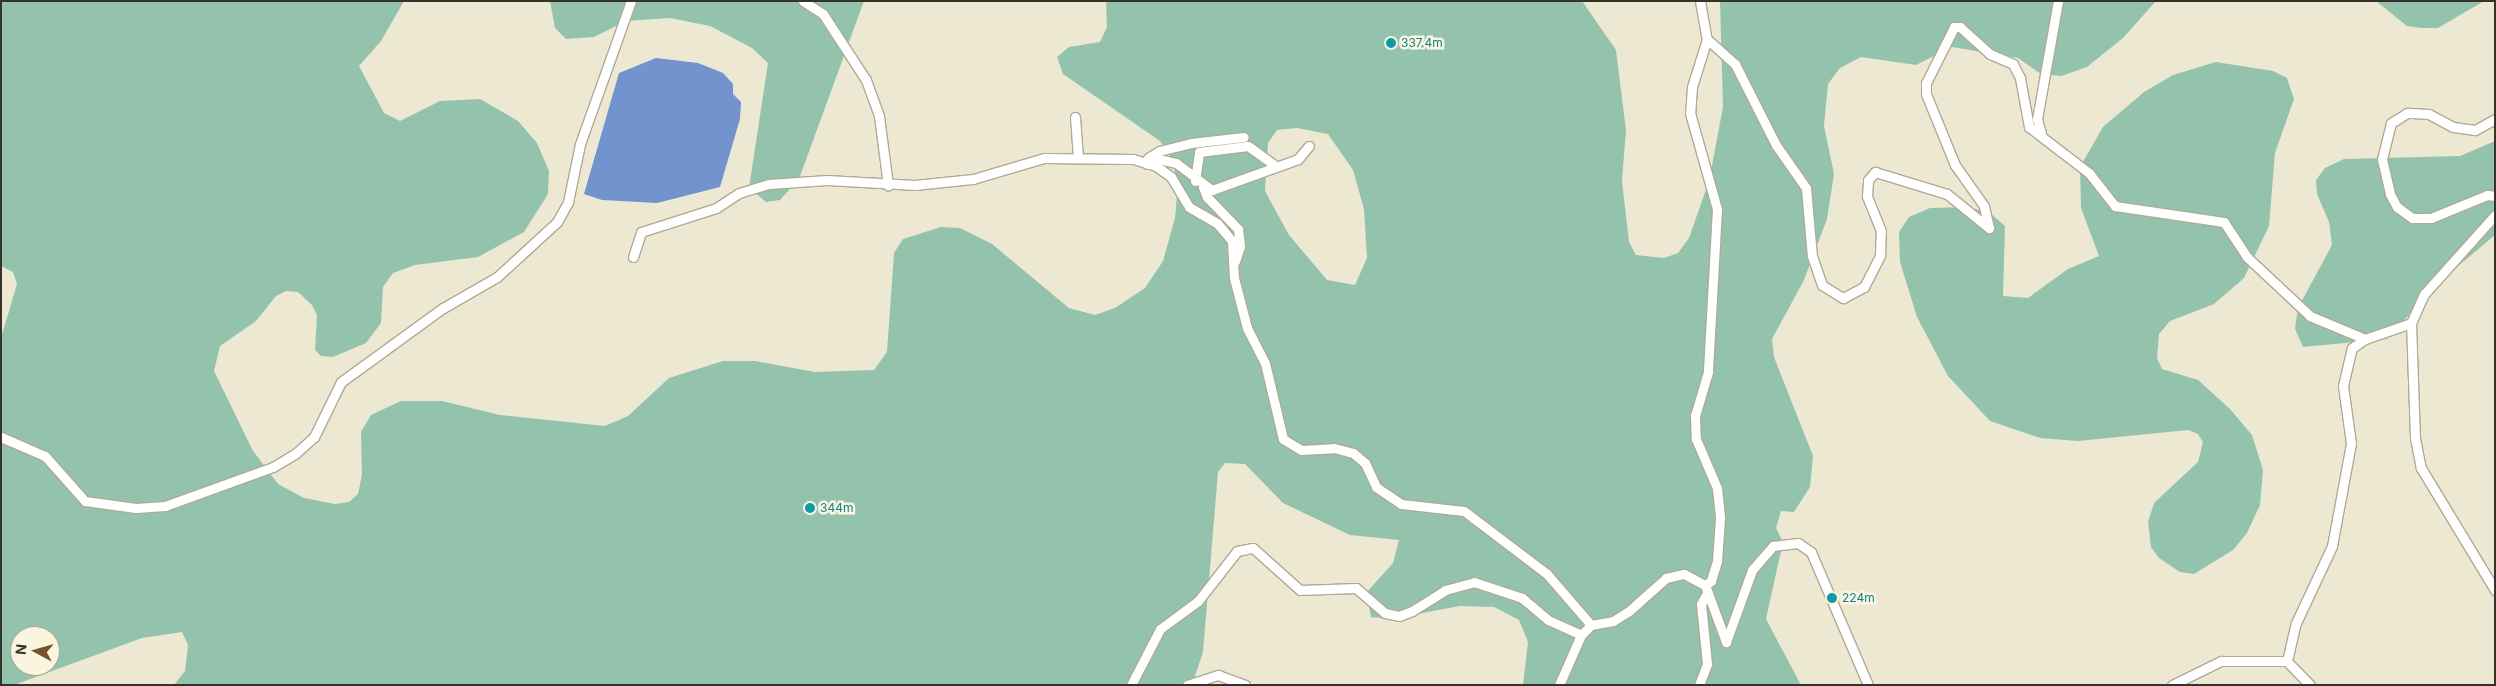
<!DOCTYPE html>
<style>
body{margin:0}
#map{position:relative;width:2496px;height:686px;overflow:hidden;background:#ede8d2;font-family:Inter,sans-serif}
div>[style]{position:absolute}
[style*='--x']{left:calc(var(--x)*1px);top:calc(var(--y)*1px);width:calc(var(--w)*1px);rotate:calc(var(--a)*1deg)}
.green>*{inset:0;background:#94c3ad}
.water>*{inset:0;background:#7393cf}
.roads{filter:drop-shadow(1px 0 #afaa95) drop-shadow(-1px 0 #afaa95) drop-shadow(0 1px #afaa95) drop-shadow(0 -1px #afaa95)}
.minor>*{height:9px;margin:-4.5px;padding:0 4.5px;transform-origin:4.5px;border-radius:4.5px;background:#fff}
.dots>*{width:14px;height:14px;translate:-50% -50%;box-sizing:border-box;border:2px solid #faf5df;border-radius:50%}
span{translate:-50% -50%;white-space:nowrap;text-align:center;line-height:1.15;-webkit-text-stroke:5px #faf5df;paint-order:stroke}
.culture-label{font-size:12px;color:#0d838f}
.left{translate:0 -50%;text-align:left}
.frame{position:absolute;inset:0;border:2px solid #35332b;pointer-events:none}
.north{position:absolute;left:10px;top:626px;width:50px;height:50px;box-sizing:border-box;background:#faf5df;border:1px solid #aba797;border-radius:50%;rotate:276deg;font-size:14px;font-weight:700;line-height:20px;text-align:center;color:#35332b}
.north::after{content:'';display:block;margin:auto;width:18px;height:22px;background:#76532c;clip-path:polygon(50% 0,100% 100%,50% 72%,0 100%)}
</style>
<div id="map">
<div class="green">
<i style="clip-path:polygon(evenodd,1px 1px,404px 1px,381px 41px,359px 66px,384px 113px,400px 121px,440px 101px,480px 99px,518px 121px,537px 143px,549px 171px,548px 194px,524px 232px,478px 257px,415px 265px,393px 273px,383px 287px,381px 323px,366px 343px,333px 357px,321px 356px,315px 350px,317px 315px,312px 305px,298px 292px,286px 291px,276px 296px,256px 321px,220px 346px,214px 371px,253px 451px,278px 484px,304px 498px,335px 504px,349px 502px,358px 494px,362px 475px,361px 432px,371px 415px,401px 401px,442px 401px,500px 415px,605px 426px,628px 416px,669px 378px,723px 361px,755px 361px,815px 372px,874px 370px,887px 352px,894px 253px,903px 239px,941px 227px,960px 228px,992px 244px,1069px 308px,1095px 315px,1115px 308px,1145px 288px,1163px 261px,1175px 218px,1178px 184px,1171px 157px,1160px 141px,1063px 74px,1057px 57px,1069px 47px,1100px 42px,1107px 27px,1106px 1px,1582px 1px,1616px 50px,1626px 130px,1622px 181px,1629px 242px,1636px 255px,1664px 258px,1678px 253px,1689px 238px,1709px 181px,1723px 107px,1720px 1px,2156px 1px,2123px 38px,2087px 67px,2061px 76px,2041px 74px,2018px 58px,1952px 47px,1916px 65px,1861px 57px,1840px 68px,1828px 84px,1824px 126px,1834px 174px,1827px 219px,1804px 280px,1772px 339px,1774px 357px,1813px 456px,1810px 487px,1794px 512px,1781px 511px,1776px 528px,1783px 542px,1766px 619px,1801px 685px,1523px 685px,1528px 642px,1519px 620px,1494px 607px,1460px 606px,1390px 619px,1371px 617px,1366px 593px,1393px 563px,1399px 540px,1350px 535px,1283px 503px,1245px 464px,1225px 463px,1218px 472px,1203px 652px,1192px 685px,174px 685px,185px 671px,188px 645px,182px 632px,142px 638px,14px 685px,1px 685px,1px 338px,17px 284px,13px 272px,1px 266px,1px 1px,1297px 128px,1328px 134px,1353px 170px,1364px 209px,1367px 258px,1355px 285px,1327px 280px,1289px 235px,1265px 191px,1268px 143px,1277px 130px,1297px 128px,1px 1px,20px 636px,50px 636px,50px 666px,20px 666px,20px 636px)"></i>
<i style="clip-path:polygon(550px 1px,864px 1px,799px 179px,780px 200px,766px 202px,749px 188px,768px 63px,752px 48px,710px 26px,670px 18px,626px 21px,594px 37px,566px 39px,555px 28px)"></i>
<i style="clip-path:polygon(2376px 1px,2484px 1px,2438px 28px,2422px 28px,2407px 26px)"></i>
<i style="clip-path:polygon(2216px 62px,2273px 71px,2287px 78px,2294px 99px,2275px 153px,2269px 226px,2244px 278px,2214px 304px,2170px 321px,2159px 334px,2157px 358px,2162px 369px,2198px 380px,2230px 409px,2252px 435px,2263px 470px,2260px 505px,2247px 533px,2233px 550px,2194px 574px,2180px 572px,2159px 558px,2151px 547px,2148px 522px,2154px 503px,2198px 462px,2203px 442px,2198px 434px,2188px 430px,2078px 441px,2040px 438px,1990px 421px,1948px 376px,1917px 317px,1900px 262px,1899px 232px,1909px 217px,1930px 208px,1968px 207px,1990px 213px,2005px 226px,2003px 296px,2028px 298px,2068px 269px,2099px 256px,2081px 208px,2080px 167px,2103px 127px,2144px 92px,2173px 75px)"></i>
<i style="clip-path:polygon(2495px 141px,2495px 235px,2439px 282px,2387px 339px,2303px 347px,2295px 329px,2298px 308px,2332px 245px,2329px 222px,2317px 194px,2316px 180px,2325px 168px,2344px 159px,2460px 156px)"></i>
</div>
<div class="water">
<i style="clip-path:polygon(656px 58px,698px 63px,723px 73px,733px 84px,733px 94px,741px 102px,740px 119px,720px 187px,657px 203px,602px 200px,584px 194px,619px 73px)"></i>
</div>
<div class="roads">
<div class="minor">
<i style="--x:803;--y:1;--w:24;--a:33"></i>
<i style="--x:823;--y:14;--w:79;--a:56.9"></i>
<i style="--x:866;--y:80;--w:38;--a:70"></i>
<i style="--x:879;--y:116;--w:70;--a:82.6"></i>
<i style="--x:1700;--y:1;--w:39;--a:80"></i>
<i style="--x:1707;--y:39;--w:50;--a:107.4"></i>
<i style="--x:1692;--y:87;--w:26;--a:94"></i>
<i style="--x:1690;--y:113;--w:100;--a:74.3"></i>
<i style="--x:1717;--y:209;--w:163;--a:93.2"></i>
<i style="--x:1708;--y:372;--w:46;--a:106.5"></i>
<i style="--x:1695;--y:416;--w:23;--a:88"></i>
<i style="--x:1696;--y:439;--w:53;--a:66.8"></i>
<i style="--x:1717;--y:488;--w:30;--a:84"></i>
<i style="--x:1720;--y:518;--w:43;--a:94"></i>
<i style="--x:1717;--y:561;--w:21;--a:107"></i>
<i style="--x:1711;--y:581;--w:7;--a:146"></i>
<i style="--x:1707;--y:39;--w:38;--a:42"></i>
<i style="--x:1735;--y:64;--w:91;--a:63.2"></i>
<i style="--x:1776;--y:145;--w:52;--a:55.1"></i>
<i style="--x:1806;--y:188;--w:68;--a:85"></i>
<i style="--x:1812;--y:256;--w:31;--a:71"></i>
<i style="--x:1822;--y:285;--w:25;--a:32"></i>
<i style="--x:1843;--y:298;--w:24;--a:-28"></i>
<i style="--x:1864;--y:287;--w:36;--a:-63"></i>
<i style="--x:1880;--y:255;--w:24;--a:-88"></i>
<i style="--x:1881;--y:231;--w:38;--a:-112"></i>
<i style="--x:1867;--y:196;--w:16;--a:-86"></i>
<i style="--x:1868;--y:180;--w:11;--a:-49"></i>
<i style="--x:1875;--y:172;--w:75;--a:17"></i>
<i style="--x:1947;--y:194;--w:54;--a:39"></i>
<i style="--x:1989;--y:228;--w:23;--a:-103"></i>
<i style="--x:1984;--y:206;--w:50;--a:-125.3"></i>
<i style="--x:1955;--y:165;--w:77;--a:-112.2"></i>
<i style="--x:1926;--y:94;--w:11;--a:-90"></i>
<i style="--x:1926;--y:83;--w:63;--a:-63.4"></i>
<i style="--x:1954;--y:27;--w:6;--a:0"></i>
<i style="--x:1960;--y:27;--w:40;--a:42"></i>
<i style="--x:1990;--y:54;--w:25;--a:23"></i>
<i style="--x:2013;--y:64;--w:16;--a:63"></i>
<i style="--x:2020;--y:78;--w:50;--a:79.6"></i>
<i style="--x:2029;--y:127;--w:76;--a:37.5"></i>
<i style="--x:2089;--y:173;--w:42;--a:51.8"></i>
<i style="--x:2115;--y:206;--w:110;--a:8.4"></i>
<i style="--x:2224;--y:222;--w:42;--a:56.7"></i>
<i style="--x:2247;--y:257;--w:86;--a:43.1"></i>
<i style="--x:2310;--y:316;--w:60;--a:22.7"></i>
<i style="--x:2365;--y:339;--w:49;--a:-19.2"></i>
<i style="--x:1075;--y:117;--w:41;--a:85.8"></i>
<i style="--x:2495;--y:119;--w:23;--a:151"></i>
<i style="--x:2475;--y:130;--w:22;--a:-172"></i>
<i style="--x:2453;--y:127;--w:27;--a:-152"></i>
<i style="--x:2429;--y:114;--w:22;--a:-177"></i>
<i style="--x:2407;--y:113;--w:19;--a:148"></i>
<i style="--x:2391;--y:123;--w:37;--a:104"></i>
<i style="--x:2382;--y:159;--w:36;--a:77"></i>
<i style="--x:2390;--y:194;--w:15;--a:62"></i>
<i style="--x:2397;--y:207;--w:19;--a:36"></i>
<i style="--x:2412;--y:218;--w:19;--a:0"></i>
<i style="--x:2431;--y:218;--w:61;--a:-22.3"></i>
<i style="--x:2487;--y:195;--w:8;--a:7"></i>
<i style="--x:2041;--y:133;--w:15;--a:-106"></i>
<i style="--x:2037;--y:119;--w:120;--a:-79.9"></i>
<i style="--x:1148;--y:158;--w:13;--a:-32"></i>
<i style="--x:1159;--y:151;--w:33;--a:-14"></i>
<i style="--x:1191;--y:143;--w:53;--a:-6.5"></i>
<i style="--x:1147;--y:164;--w:9;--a:-41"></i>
<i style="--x:1154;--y:158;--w:23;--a:13"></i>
<i style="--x:1176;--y:163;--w:45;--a:36.9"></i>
<i style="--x:1212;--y:190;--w:91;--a:-19.8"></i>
<i style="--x:1298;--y:159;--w:17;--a:-50"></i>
<i style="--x:1195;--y:181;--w:29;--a:-82"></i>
<i style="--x:1199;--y:152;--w:49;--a:-7"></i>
<i style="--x:1248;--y:146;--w:31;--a:36"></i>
<i style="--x:1203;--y:187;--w:11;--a:68"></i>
<i style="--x:1207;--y:197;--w:45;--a:45.9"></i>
<i style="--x:1238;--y:229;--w:17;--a:83"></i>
<i style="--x:1240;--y:246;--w:16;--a:108"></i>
<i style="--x:2495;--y:215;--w:106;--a:131.9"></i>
<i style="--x:2424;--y:294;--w:32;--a:114"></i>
<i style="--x:2411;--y:323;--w:115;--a:88"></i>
<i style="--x:2415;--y:438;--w:31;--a:79"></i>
<i style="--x:2421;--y:468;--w:143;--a:58.8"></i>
<i style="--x:633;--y:257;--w:26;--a:-72"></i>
<i style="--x:641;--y:232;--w:79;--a:-17.7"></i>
<i style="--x:716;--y:208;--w:27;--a:-33"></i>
<i style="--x:739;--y:193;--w:31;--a:-17"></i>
<i style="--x:769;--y:184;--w:58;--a:-3.9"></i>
<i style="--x:827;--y:180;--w:88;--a:3.3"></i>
<i style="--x:915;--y:185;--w:58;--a:-5.9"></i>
<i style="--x:973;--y:179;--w:74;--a:-16.5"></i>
<i style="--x:1044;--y:158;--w:89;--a:0.6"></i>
<i style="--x:1133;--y:159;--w:24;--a:17"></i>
<i style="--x:1156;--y:166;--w:19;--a:36"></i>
<i style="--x:1171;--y:177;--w:35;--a:59"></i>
<i style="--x:1189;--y:207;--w:32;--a:30"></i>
<i style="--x:1217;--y:223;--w:23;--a:50"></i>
<i style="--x:1232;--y:241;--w:37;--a:87"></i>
<i style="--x:1234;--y:278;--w:52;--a:75.4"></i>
<i style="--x:1247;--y:328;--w:39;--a:63"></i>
<i style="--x:1265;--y:363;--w:78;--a:76.7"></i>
<i style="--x:1283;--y:439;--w:21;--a:31"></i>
<i style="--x:1301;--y:450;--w:33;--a:-3"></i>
<i style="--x:1334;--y:448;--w:20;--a:15"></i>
<i style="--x:1353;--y:453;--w:16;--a:40"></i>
<i style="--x:1365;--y:463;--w:26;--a:65"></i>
<i style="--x:1376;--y:487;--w:30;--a:34"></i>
<i style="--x:1401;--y:504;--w:63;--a:6.3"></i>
<i style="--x:1464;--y:511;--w:104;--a:37.2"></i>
<i style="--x:1547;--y:574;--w:67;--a:49.2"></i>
<i style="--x:1;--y:437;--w:48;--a:23.4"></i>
<i style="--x:45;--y:456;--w:60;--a:48.4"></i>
<i style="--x:85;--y:501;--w:51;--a:7.8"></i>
<i style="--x:136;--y:508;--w:29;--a:-4"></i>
<i style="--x:165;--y:506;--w:115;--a:-19.9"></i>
<i style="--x:273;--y:467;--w:26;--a:-31"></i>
<i style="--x:295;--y:454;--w:25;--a:-42"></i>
<i style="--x:314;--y:437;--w:61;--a:-63.9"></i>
<i style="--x:341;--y:382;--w:126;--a:-36"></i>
<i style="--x:443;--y:308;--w:62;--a:-29.9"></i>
<i style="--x:497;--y:277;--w:81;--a:-42.5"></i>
<i style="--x:557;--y:222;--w:23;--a:-61"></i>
<i style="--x:568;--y:202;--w:59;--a:-78.3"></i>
<i style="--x:580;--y:144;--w:152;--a:-70.4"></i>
<i style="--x:1131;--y:685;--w:63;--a:-62.6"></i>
<i style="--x:1160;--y:629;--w:47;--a:-36.4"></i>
<i style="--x:1198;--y:601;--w:63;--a:-52"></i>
<i style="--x:1237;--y:551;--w:16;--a:-11"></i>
<i style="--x:1253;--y:548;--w:63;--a:41.8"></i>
<i style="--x:1300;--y:590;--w:56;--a:-2"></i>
<i style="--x:1356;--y:588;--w:38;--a:41"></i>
<i style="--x:1385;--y:613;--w:14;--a:12"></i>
<i style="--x:1399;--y:616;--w:14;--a:-21"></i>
<i style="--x:1412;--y:611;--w:39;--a:-32"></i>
<i style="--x:1445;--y:590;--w:30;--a:-15"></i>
<i style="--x:1474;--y:582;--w:51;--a:18.4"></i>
<i style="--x:1522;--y:598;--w:34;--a:40"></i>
<i style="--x:1548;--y:620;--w:36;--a:24"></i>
<i style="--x:1187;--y:685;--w:33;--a:-18"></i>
<i style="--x:1218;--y:675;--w:29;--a:20"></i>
<i style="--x:1559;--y:685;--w:55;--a:-66.3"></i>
<i style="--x:1581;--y:635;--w:14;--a:-45"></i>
<i style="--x:1591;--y:625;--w:22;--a:-10"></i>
<i style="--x:1613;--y:621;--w:19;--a:-32"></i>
<i style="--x:1629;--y:611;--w:50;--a:-41.7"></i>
<i style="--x:1666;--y:578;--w:18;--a:-13"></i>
<i style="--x:1684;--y:574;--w:24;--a:28"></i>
<i style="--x:1705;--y:585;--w:61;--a:69.8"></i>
<i style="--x:1726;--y:642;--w:77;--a:-70.1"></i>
<i style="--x:1752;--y:570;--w:32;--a:-49"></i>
<i style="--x:1773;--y:546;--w:25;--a:-7"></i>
<i style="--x:1798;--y:543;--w:16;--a:35"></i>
<i style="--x:1811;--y:552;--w:145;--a:66.8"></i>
<i style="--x:1699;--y:685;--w:22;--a:-69"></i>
<i style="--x:1707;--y:664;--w:60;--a:-95.7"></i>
<i style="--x:1701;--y:604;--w:13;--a:-61"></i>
<i style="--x:2172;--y:685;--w:55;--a:-26.1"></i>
<i style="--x:2221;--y:661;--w:66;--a:0"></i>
<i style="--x:2310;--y:685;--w:33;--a:-134"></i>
<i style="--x:2287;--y:661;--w:39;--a:-77"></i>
<i style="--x:2296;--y:623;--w:85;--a:-64.9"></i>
<i style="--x:2332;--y:546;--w:105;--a:-79.5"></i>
<i style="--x:2351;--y:443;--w:58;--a:-98"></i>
<i style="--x:2343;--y:386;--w:39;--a:-77"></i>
<i style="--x:2352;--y:348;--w:16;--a:-35"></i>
</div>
</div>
<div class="dots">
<i style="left:1391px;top:43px;background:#0f9aa8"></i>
<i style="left:810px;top:508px;background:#0f9aa8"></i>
<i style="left:1832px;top:598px;background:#0f9aa8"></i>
</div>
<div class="culture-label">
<span class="left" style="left:1401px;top:43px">337.4m</span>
<span class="left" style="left:820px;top:508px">344m</span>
<span class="left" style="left:1842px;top:598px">224m</span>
</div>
<div class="frame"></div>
<div class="north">N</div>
</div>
